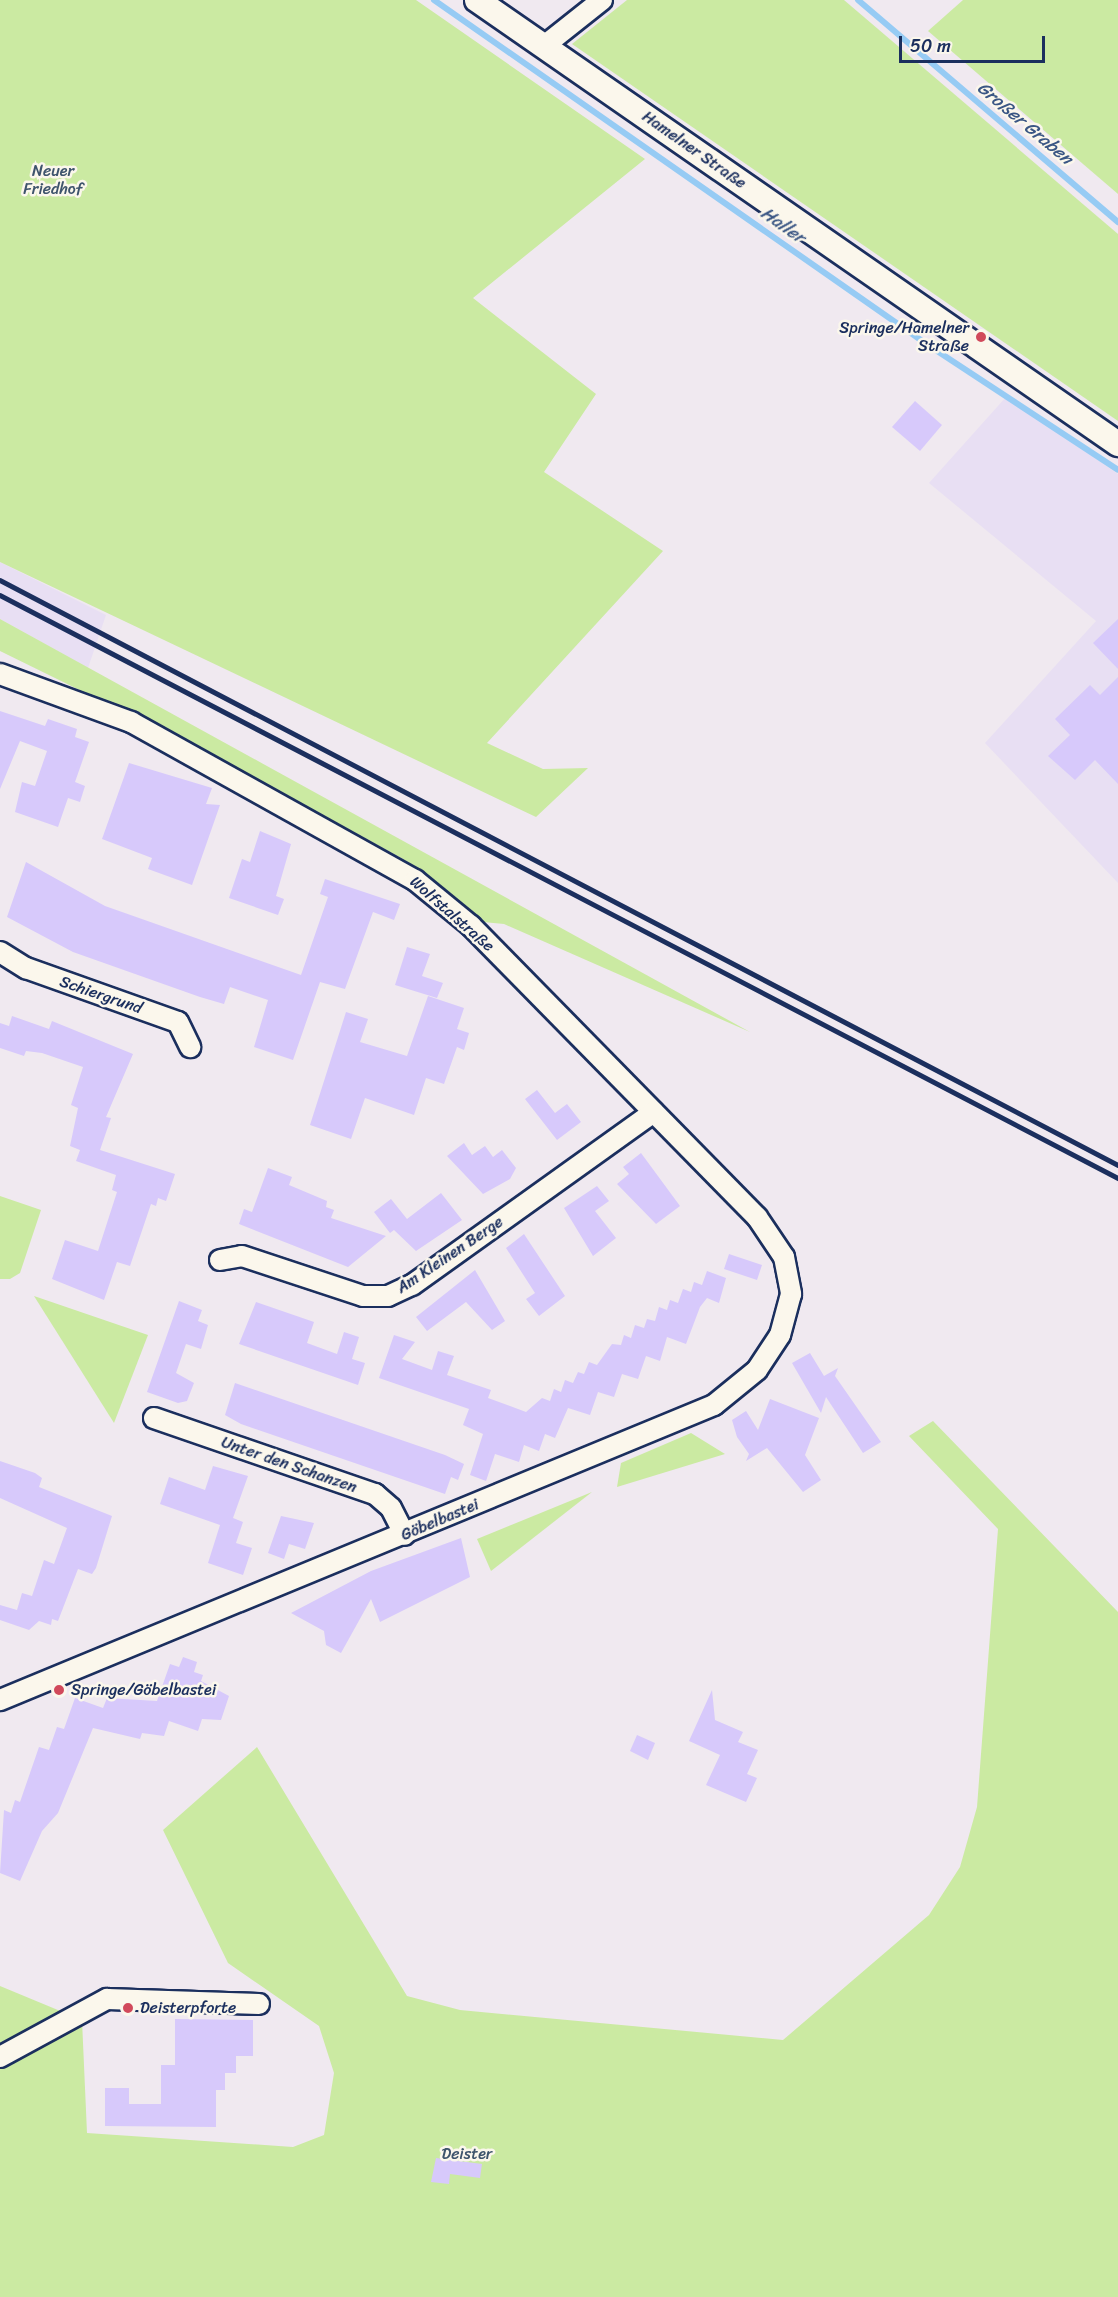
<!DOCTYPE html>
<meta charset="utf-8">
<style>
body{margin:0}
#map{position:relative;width:1118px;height:2297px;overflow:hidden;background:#f0e9f0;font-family:Sriracha,sans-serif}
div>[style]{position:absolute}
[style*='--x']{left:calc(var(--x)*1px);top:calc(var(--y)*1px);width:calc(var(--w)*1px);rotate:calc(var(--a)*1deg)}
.built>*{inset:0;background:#e8dff3}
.green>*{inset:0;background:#cbeaa2}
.stream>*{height:6px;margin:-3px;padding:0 3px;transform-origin:3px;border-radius:3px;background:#96cbf4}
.building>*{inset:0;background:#d7c9fb}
.roads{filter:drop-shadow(2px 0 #1b2f5e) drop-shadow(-2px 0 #1b2f5e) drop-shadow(0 2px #1b2f5e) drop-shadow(0 -2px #1b2f5e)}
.minor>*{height:20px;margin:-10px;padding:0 10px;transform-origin:10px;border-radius:10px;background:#fbf7ec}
.tertiary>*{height:24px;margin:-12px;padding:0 12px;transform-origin:12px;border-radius:12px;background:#fbf7ec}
.rail>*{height:4.5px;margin:-2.25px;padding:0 2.25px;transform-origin:2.25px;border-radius:2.25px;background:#1b2f5e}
.dots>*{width:16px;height:16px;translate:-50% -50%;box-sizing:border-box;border:3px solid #fbf7ec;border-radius:50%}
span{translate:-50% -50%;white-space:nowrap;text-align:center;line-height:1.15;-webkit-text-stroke:5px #fbf7ec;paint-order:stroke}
.street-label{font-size:16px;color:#1b2f5e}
.park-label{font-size:16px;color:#3e546c}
.poi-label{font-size:16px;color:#1b2f5e}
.right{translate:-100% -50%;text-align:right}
.left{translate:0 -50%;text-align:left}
.water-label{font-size:18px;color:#3a5684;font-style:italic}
.scale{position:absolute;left:899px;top:36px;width:146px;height:27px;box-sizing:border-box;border:3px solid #1b2f5e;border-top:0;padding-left:8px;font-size:18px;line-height:21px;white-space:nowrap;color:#1b2f5e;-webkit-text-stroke:4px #fbf7ec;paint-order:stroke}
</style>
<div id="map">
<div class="built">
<i style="clip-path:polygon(1006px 397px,1118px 474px,1118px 883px,985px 743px,1096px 621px,929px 483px)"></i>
<i style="clip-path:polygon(0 562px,106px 615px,88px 668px,0 619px)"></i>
</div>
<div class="green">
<i style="clip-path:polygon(0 0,416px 0,645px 159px,473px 298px,596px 394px,544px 472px,663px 551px,487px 743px,543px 769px,588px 768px,536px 817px,0 562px)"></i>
<i style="clip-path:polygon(627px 0,844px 0,1118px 234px,1118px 421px,572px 44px)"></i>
<i style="clip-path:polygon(963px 0,1118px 0,1118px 194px,928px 31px)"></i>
<i style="clip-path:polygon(0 619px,750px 1032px,504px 924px,483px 922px,403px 859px,218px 758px,0 651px)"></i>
<i style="clip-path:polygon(0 1196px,41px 1210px,20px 1273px,10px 1279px,0 1279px)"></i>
<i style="clip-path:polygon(34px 1296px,148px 1335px,114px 1423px)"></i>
<i style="clip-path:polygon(933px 1421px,1118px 1612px,1118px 2297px,0 2297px,0 1986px,82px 2020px,87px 2133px,293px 2147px,324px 2135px,334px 2073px,319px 2026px,228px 1963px,163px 1830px,257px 1747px,407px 1996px,460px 2010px,783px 2040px,929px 1915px,960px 1867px,977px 1807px,998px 1529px,909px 1436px)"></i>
<i style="clip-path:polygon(691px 1433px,725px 1454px,617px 1487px,621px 1463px)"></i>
<i style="clip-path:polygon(592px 1492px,491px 1571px,477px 1539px)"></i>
</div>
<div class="stream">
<i style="--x:434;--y:0;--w:603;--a:34.93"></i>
<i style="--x:928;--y:345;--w:227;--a:33.3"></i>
<i style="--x:858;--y:0;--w:342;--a:40.5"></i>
</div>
<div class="building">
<i style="clip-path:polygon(915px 401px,942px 425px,920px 451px,892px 427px)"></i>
<i style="clip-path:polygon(1118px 619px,1118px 669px,1093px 643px)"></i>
<i style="clip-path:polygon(1118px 677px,1118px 784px,1095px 760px,1075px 780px,1048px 756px,1070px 735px,1055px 719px,1090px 685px,1100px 695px)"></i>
<i style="clip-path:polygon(0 711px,45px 726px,48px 719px,77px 729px,75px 737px,89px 742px,75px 782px,85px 786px,80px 802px,68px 798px,58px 827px,15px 812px,22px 782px,35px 786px,47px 751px,20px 741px,0 789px)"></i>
<i style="clip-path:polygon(129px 763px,212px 788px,206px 804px,220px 805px,192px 885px,148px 869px,152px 858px,102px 839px)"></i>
<i style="clip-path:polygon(260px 831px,291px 844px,276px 896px,284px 899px,278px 915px,229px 898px,242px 859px,250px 862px)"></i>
<i style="clip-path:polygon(26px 862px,105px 906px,301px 975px,328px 897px,320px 894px,325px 879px,400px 904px,394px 920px,373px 912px,345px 989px,320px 982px,293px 1060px,254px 1047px,268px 1000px,230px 987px,224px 1004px,200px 997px,73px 952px,7px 917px)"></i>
<i style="clip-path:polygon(407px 947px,430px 954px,422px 976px,443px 983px,437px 998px,395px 985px)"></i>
<i style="clip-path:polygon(428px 996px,464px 1008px,457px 1029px,469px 1033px,464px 1050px,457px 1047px,444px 1084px,426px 1078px,414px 1115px,365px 1098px,351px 1139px,310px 1125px,346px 1012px,368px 1019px,360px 1042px,407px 1056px)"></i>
<i style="clip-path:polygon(12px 1016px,49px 1029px,52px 1021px,133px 1054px,106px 1117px,111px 1118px,100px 1150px,175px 1174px,166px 1201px,158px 1198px,156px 1206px,151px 1204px,130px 1266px,117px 1262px,104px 1300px,52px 1279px,65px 1240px,98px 1251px,117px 1192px,112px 1190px,116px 1175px,76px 1161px,80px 1150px,70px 1146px,78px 1108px,71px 1105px,83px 1067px,42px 1053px,26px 1051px,24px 1056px,0 1048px,0 1023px,9px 1026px)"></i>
<i style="clip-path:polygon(537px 1090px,555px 1113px,567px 1104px,581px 1122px,557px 1140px,525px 1099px)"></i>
<i style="clip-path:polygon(464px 1143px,472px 1155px,485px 1146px,493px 1157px,502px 1150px,516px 1168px,510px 1179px,483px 1194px,447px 1156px)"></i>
<i style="clip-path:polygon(641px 1153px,680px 1206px,656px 1224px,617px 1184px,629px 1174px,623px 1167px)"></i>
<i style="clip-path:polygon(268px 1168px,292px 1177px,289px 1185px,327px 1201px,326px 1207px,334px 1210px,331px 1218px,386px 1236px,348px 1267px,239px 1224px,244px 1209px,252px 1212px)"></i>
<i style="clip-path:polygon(597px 1186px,609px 1201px,595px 1211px,616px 1238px,593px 1256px,564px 1208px)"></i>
<i style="clip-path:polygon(441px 1193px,462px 1220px,416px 1251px,394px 1230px,390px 1233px,374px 1212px,391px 1199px,407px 1219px)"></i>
<i style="clip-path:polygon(524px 1234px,565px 1296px,539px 1316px,526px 1299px,535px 1293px,506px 1248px)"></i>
<i style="clip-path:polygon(729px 1254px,762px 1265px,757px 1280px,724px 1269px)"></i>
<i style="clip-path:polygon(475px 1270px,505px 1321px,492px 1330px,466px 1302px,427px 1331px,416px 1317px)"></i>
<i style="clip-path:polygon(707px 1271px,726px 1278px,719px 1303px,707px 1298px,700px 1307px,686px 1344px,667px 1337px,660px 1361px,646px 1356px,638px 1379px,622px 1374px,614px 1397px,598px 1392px,590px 1415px,568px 1408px,555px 1438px,545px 1434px,539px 1451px,524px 1445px,519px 1462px,495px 1454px,486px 1481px,470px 1475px,483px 1434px,463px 1425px,469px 1409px,379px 1378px,394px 1335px,415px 1342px,402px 1359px,432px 1370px,438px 1351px,454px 1356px,447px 1375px,491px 1390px,488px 1398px,526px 1412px,542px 1398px,550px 1401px,554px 1389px,561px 1392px,565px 1380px,573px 1383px,578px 1372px,584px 1374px,589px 1362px,597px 1365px,612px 1344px,621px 1345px,624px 1335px,631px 1338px,635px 1325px,644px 1328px,647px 1319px,655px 1321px,659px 1307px,667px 1310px,670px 1300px,678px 1303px,683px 1289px,691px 1292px,694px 1282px,702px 1285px)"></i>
<i style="clip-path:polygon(179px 1301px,202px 1310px,198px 1321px,208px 1325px,201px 1349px,186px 1344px,176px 1373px,194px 1383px,187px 1401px,178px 1403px,147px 1392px)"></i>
<i style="clip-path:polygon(256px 1302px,314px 1322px,307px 1343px,337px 1354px,344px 1332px,359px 1337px,352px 1359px,365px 1363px,358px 1385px,239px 1344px)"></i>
<i style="clip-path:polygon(810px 1353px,824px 1376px,838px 1368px,835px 1376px,881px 1442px,863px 1453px,826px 1397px,821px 1413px,792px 1363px)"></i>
<i style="clip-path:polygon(235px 1383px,445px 1455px,464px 1464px,458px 1480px,451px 1477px,445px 1494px,241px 1424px,225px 1415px)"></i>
<i style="clip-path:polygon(770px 1399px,819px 1418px,805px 1455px,821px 1480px,803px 1492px,767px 1448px,746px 1461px,749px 1454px,737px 1437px,732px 1420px,746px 1411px,758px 1430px)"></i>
<i style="clip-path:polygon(0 1461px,35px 1473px,42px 1478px,39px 1487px,112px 1516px,96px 1568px,92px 1574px,78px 1569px,58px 1621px,52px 1619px,51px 1625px,39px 1621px,29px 1630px,0 1620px,0 1605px,17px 1610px,22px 1593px,32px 1596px,44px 1560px,54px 1564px,67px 1528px,0 1498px)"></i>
<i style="clip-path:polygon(213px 1466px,248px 1476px,233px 1518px,243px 1522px,236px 1543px,252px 1548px,243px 1575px,208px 1563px,220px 1525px,160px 1504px,169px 1477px,205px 1490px)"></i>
<i style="clip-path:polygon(281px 1516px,314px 1523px,305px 1549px,289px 1544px,284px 1559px,268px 1553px)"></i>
<i style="clip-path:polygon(461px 1538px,470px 1577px,380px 1622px,371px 1599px,341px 1653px,326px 1645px,324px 1631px,291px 1613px,371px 1571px)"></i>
<i style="clip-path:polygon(183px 1657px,197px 1662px,194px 1672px,203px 1675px,201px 1681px,229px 1696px,221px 1720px,202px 1719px,198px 1731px,169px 1721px,164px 1736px,142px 1733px,140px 1739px,93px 1728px,58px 1813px,42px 1831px,20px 1881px,0 1873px,4px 1810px,11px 1813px,15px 1800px,20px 1802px,39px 1747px,49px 1750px,57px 1727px,64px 1729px,75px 1698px,103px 1708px,107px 1698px,157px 1701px,170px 1664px,179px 1667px)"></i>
<i style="clip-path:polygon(712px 1690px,715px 1720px,743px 1732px,738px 1742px,758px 1750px,747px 1774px,757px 1778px,746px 1802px,706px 1785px,720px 1755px,689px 1741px)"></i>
<i style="clip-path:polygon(637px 1735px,655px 1743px,648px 1760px,630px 1751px)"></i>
<i style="clip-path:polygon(175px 2019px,253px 2020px,253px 2056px,236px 2056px,236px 2073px,225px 2073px,225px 2090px,216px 2090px,216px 2127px,105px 2126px,105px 2088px,129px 2088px,129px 2104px,161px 2104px,161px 2065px,175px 2065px)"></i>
<i style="clip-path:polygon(436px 2158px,482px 2164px,480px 2178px,450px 2174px,449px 2184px,431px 2182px)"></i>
</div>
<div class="roads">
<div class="minor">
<i style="--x:544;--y:46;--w:74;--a:-38.4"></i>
<i style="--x:0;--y:674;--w:140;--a:20.1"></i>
<i style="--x:131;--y:722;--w:325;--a:29.1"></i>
<i style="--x:415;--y:880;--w:72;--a:39.4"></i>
<i style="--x:471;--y:926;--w:408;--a:45.5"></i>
<i style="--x:757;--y:1217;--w:48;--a:56"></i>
<i style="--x:784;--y:1257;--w:38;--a:79"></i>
<i style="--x:791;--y:1294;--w:42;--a:105"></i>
<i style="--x:780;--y:1335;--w:42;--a:123.3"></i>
<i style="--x:757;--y:1370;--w:55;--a:140.9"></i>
<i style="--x:714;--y:1405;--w:773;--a:157.55"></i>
<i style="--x:0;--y:952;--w:31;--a:32"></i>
<i style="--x:26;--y:968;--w:161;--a:19.6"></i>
<i style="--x:178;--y:1022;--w:28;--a:64"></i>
<i style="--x:220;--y:1260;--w:22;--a:-10"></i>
<i style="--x:242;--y:1256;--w:127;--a:18.3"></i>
<i style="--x:363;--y:1296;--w:25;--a:0"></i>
<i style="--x:388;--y:1296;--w:26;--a:-25"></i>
<i style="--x:412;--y:1285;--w:297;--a:-35.6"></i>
<i style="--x:154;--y:1418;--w:234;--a:19"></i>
<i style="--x:375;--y:1494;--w:21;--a:41"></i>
<i style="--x:391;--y:1508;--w:30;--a:63"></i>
<i style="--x:0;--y:2057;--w:122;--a:-28.5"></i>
<i style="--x:107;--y:1999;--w:152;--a:1.9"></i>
</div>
<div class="tertiary">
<i style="--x:477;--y:0;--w:780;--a:34.71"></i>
</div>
</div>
<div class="rail">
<i style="--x:0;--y:580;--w:1262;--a:27.62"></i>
<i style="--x:0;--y:595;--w:1261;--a:27.54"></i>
</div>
<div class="dots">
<i style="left:981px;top:337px;background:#d1495b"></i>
<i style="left:59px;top:1690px;background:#d1495b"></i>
<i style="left:128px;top:2008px;background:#d1495b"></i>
</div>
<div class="street-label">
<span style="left:694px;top:150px;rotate:35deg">Hamelner Straße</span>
<span style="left:452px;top:914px;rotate:41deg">Wolfstalstraße</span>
<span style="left:101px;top:995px;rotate:19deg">Schiergrund</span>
<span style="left:450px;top:1255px;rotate:-34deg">Am Kleinen Berge</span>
<span style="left:289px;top:1465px;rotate:19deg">Unter den Schanzen</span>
<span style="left:440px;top:1520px;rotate:-23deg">Göbelbastei</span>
</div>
<div class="park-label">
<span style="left:53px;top:180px">Neuer<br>Friedhof</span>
<span style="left:467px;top:2154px">Deister</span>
</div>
<div class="poi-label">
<span class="right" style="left:969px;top:337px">Springe/Hamelner<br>Straße</span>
<span class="left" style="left:71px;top:1690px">Springe/Göbelbastei</span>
<span class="left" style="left:140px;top:2008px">Deisterpforte</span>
</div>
<div class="water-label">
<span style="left:1025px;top:123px;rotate:40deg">Großer Graben</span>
<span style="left:783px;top:225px;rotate:35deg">Haller</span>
</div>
<div class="scale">50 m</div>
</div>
